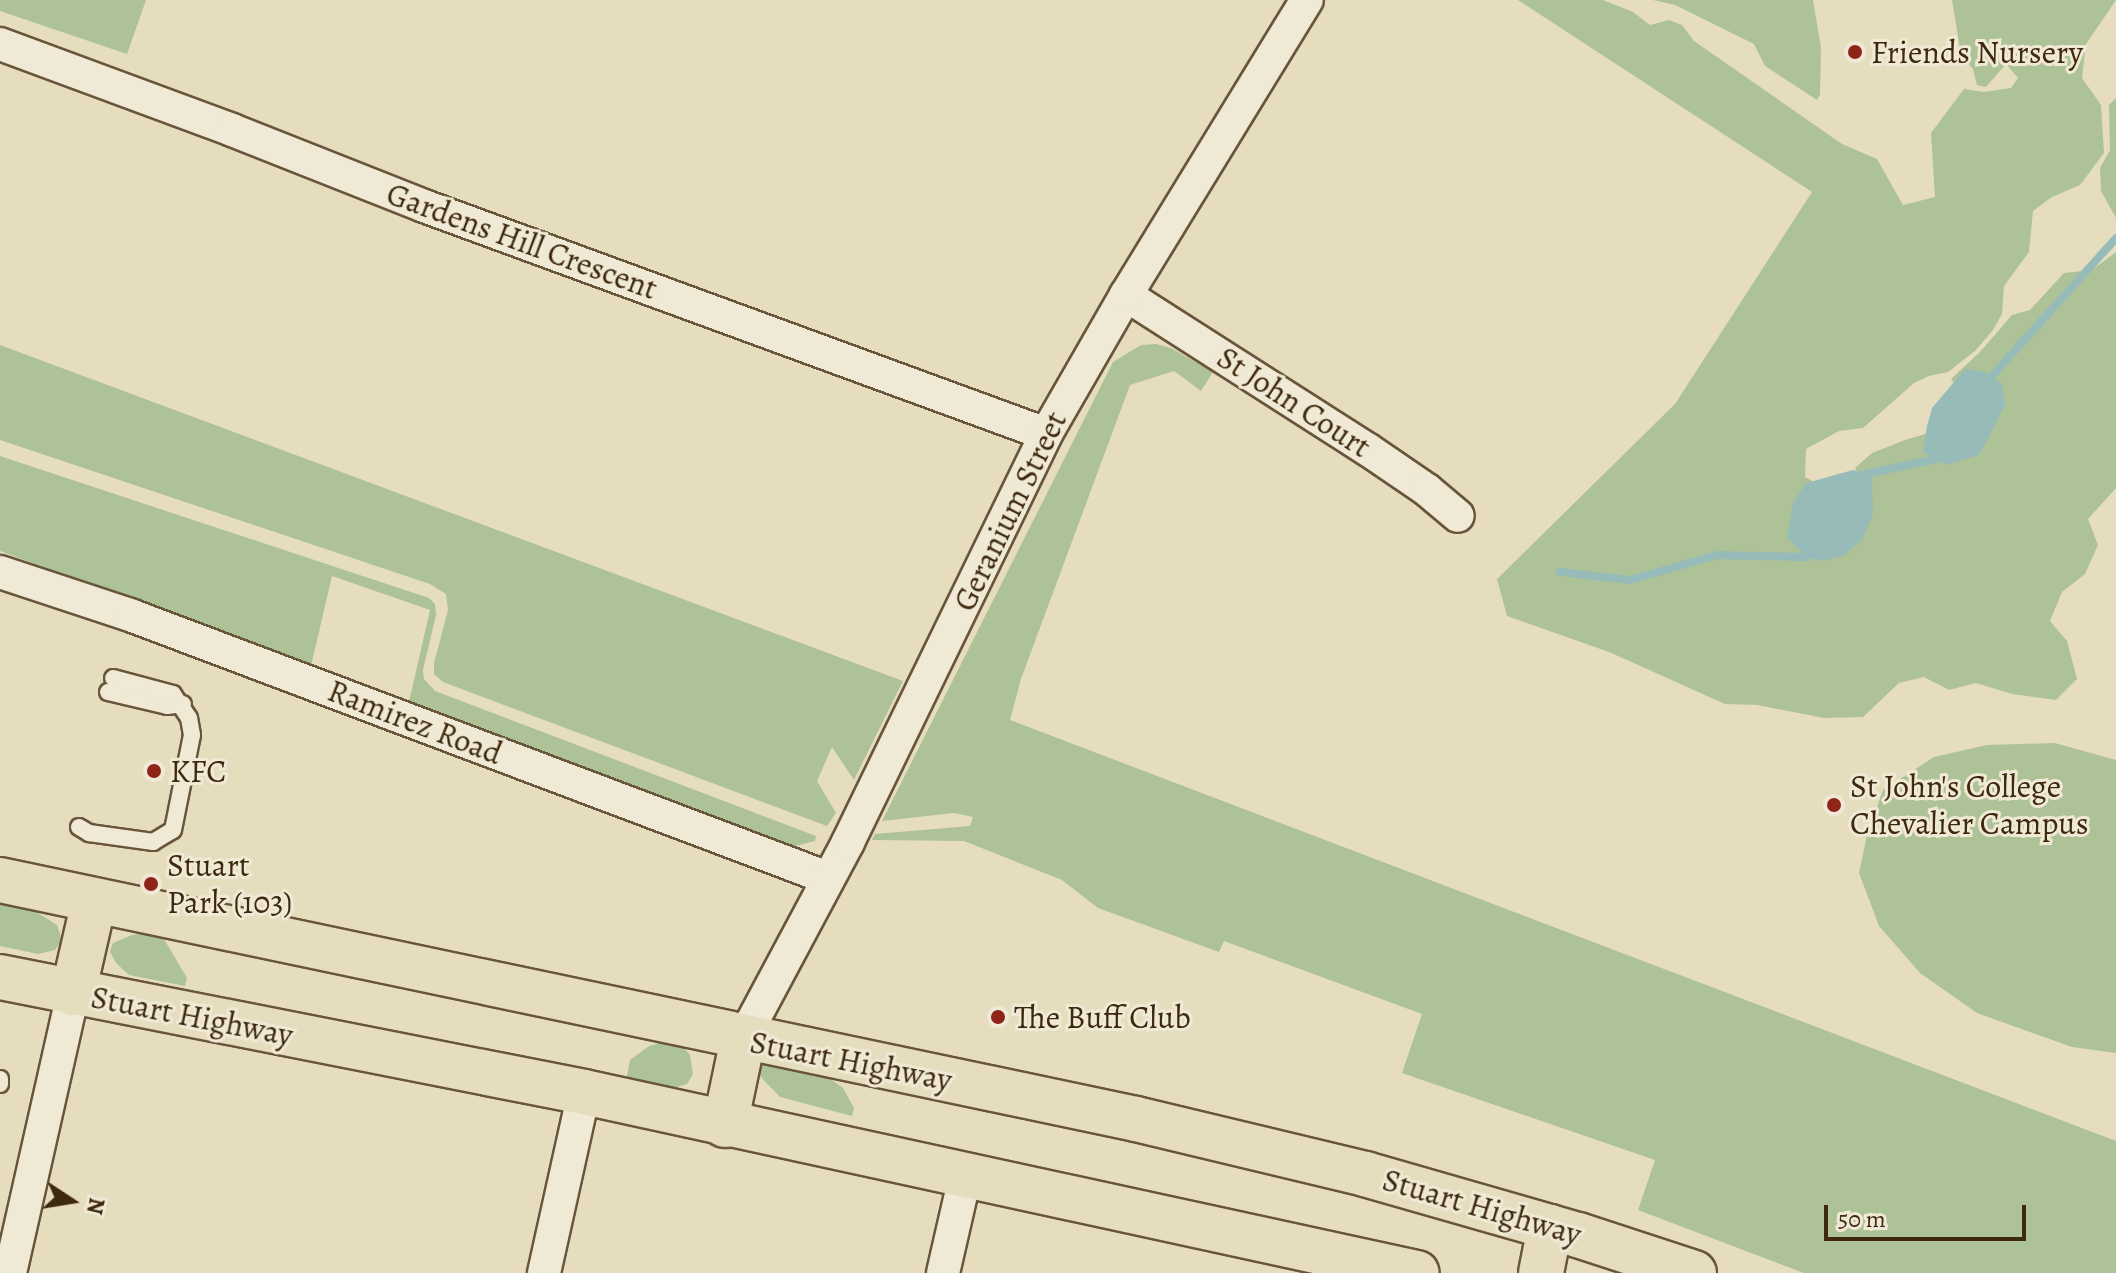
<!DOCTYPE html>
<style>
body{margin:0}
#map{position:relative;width:2116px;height:1273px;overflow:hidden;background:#e6ddbf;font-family:Alegreya,serif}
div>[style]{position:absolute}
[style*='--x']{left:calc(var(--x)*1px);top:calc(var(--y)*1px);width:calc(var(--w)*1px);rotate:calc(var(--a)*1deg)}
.green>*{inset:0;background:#aec297}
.water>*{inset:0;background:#97bbb8}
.stream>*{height:8px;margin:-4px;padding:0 4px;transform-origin:4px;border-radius:4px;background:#97bbb8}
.roads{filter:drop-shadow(2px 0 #68553a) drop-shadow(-2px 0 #68553a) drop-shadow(0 2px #68553a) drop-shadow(0 -2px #68553a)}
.service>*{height:16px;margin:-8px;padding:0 8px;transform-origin:8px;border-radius:8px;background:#efe9d5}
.minor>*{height:32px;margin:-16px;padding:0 16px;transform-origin:16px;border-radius:16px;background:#efe9d5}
.trunk>*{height:44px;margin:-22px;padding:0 22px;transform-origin:22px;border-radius:22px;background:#e6ddbf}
.dots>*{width:22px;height:22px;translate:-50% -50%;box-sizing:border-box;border:4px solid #efe9d5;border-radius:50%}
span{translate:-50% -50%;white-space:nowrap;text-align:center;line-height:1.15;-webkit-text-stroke:6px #efe9d5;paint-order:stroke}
.poi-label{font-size:32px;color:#3e280e}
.left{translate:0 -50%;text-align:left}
.street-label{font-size:32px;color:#3e280e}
.north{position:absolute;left:32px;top:1161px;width:80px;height:80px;-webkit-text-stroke:6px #efe9d5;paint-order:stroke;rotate:102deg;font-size:22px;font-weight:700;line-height:32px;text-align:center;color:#3e280e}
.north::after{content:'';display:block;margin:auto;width:28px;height:36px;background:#3e280e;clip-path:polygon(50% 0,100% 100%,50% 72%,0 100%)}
.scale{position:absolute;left:1824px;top:1205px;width:202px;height:36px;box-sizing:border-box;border:4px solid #3e280e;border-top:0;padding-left:10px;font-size:24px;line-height:28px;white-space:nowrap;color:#3e280e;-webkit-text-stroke:6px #efe9d5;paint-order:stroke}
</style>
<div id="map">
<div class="green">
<i style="clip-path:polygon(0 0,146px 0,127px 54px,0 11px)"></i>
<i style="clip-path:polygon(1518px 0,1603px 0,1633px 12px,1650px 25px,1669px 20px,1682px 25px,1694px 41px,1842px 144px,1877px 159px,1903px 205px,1935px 197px,1931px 133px,1964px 89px,1984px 92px,2011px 88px,2018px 78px,2006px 64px,1986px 87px,1977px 85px,1973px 69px,1961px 55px,1952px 0,2116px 0,2086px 44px,2082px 78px,2101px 105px,2104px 153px,2080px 185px,2052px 197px,2033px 211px,2029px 252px,2004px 286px,2002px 314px,1993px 330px,1975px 351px,1948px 372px,1929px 376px,1914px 383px,1863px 428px,1839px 431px,1806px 449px,1805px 477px,1830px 490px,1850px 492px,1856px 467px,1872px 453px,1905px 440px,1979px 418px,1951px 379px,1980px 352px,2012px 315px,2030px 310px,2064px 273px,2092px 270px,2116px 252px,2116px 488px,2088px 519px,2098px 545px,2085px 574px,2062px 592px,2050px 621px,2067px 641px,2077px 679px,2056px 700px,2012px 694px,1976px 683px,1949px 690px,1924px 677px,1899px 683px,1863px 717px,1824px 718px,1757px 705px,1725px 704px,1609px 652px,1507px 616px,1497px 579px,1675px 404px,1812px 192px)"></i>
<i style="clip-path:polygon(1653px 0,1813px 0,1821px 48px,1820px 95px,1817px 100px,1765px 66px,1754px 44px,1675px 5px)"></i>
<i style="clip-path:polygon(2116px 98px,2116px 218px,2101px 191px,2100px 168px,2110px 150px,2109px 105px)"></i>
<i style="clip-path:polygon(1156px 344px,1171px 348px,1213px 372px,1201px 391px,1174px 371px,1130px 385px,1021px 679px,1010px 720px,2116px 1141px,2116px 1273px,1804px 1273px,1638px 1210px,1655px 1160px,1402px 1073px,1422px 1014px,1224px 941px,1219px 952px,1098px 908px,1062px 880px,964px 841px,872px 840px,875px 834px,970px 826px,973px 817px,954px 813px,882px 821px,1113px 362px,1141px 345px)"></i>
<i style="clip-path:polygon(0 345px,903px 681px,854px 780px,832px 747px,817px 781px,836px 813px,827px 826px,443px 682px,434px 674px,434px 663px,448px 610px,446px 594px,430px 584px,0 440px)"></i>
<i style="clip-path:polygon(0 456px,429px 598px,435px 604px,436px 615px,423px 670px,424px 679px,435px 691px,816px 836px,815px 841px,795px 846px,409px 702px,430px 610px,332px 576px,311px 666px,0 551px)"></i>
<i style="clip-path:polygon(2055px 743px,2116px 760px,2116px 1053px,2072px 1047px,1977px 1013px,1920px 973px,1879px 926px,1859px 873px,1867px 835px,1883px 790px,1934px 757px,1987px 745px)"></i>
<i style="clip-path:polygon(0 898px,22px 903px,57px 925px,62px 940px,55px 950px,38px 954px,0 946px)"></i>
<i style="clip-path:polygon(155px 932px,161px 934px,187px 978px,185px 986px,129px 975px,116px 963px,110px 952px,113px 943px,132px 935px)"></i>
<i style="clip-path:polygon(661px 1043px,684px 1048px,690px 1055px,693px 1074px,687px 1084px,666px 1090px,626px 1081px,630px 1060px,649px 1046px)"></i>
<i style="clip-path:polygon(761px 1064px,829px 1078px,843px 1088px,854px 1108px,852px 1116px,780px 1097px,757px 1073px)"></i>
</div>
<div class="water">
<i style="clip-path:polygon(1965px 369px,1984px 372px,2002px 384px,2005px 405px,1979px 455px,1946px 465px,1923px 452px,1927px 426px,1932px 408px)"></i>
<i style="clip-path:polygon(1853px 470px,1872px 479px,1873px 514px,1863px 538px,1845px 555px,1822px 561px,1807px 557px,1787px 538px,1793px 503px,1806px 483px)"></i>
</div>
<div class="stream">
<i style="--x:1991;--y:377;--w:187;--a:-48"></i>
<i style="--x:1861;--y:475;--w:77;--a:-12"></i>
<i style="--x:1560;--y:572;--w:70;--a:6.5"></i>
<i style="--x:1630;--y:580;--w:91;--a:-16"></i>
<i style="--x:1717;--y:555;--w:90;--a:1.3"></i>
</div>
<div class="roads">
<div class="service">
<i style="--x:108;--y:692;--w:61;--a:13.3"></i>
<i style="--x:167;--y:706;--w:16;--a:-7"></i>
<i style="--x:79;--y:827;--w:12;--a:31"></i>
<i style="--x:89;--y:833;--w:65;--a:8"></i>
<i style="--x:153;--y:842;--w:23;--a:-31"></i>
<i style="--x:173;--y:830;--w:97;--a:-78.7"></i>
<i style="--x:192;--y:735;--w:17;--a:-100"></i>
<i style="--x:189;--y:718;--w:29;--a:-124"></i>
<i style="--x:173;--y:694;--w:62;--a:-165.1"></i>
<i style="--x:0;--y:1079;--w:5;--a:90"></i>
</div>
<div class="minor">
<i style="--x:0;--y:44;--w:247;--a:20.3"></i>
<i style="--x:232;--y:130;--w:206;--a:21.6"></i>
<i style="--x:424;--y:206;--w:662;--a:20.13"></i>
<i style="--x:1126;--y:295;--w:286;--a:32.6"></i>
<i style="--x:1367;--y:449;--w:73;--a:34.3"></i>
<i style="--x:1427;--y:490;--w:40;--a:40"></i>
<i style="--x:0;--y:572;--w:137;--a:18.3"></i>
<i style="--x:130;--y:615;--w:746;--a:20.65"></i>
<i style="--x:743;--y:1039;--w:223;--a:-61.9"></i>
<i style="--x:848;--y:842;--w:454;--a:-64.1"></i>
<i style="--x:1046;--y:434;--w:160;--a:-60.1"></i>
<i style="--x:1126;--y:295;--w:346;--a:-58.5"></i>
<i style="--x:10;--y:1273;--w:287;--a:-77.3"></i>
<i style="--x:544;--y:1273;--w:185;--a:-77.5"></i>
<i style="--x:943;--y:1273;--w:98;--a:-77.1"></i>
</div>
<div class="trunk">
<i style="--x:0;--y:880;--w:1161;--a:11.88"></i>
<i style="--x:1136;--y:1119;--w:236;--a:13.5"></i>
<i style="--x:1365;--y:1174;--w:222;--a:16"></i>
<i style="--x:1578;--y:1235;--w:122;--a:18.1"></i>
<i style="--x:0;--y:977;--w:595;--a:11.14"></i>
<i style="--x:584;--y:1092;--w:852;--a:12.26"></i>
<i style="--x:73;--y:993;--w:94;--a:-77.1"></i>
<i style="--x:725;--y:1125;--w:88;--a:-78.2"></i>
<i style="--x:1541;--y:1273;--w:47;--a:-78.9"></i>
</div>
</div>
<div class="dots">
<i style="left:1855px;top:52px;background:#8f2418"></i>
<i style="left:154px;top:771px;background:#8f2418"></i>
<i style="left:1834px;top:805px;background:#8f2418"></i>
<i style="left:151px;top:884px;background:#8f2418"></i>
<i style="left:998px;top:1017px;background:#8f2418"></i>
</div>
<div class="poi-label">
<span class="left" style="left:1871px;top:52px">Friends Nursery</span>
<span class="left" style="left:170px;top:771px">KFC</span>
<span class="left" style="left:1850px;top:805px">St John's College<br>Chevalier Campus</span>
<span class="left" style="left:167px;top:884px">Stuart<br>Park (103)</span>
<span class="left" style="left:1014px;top:1017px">The Buff Club</span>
</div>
<div class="street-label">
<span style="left:522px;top:241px;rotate:20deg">Gardens Hill Crescent</span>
<span style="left:1294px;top:402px;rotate:33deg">St John Court</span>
<span style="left:1010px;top:511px;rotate:-64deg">Geranium Street</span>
<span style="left:415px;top:722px;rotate:21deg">Ramirez Road</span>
<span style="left:192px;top:1016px;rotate:11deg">Stuart Highway</span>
<span style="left:851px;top:1061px;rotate:11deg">Stuart Highway</span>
<span style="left:1482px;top:1207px;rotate:16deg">Stuart Highway</span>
</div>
<div class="north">N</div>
<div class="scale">50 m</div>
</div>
